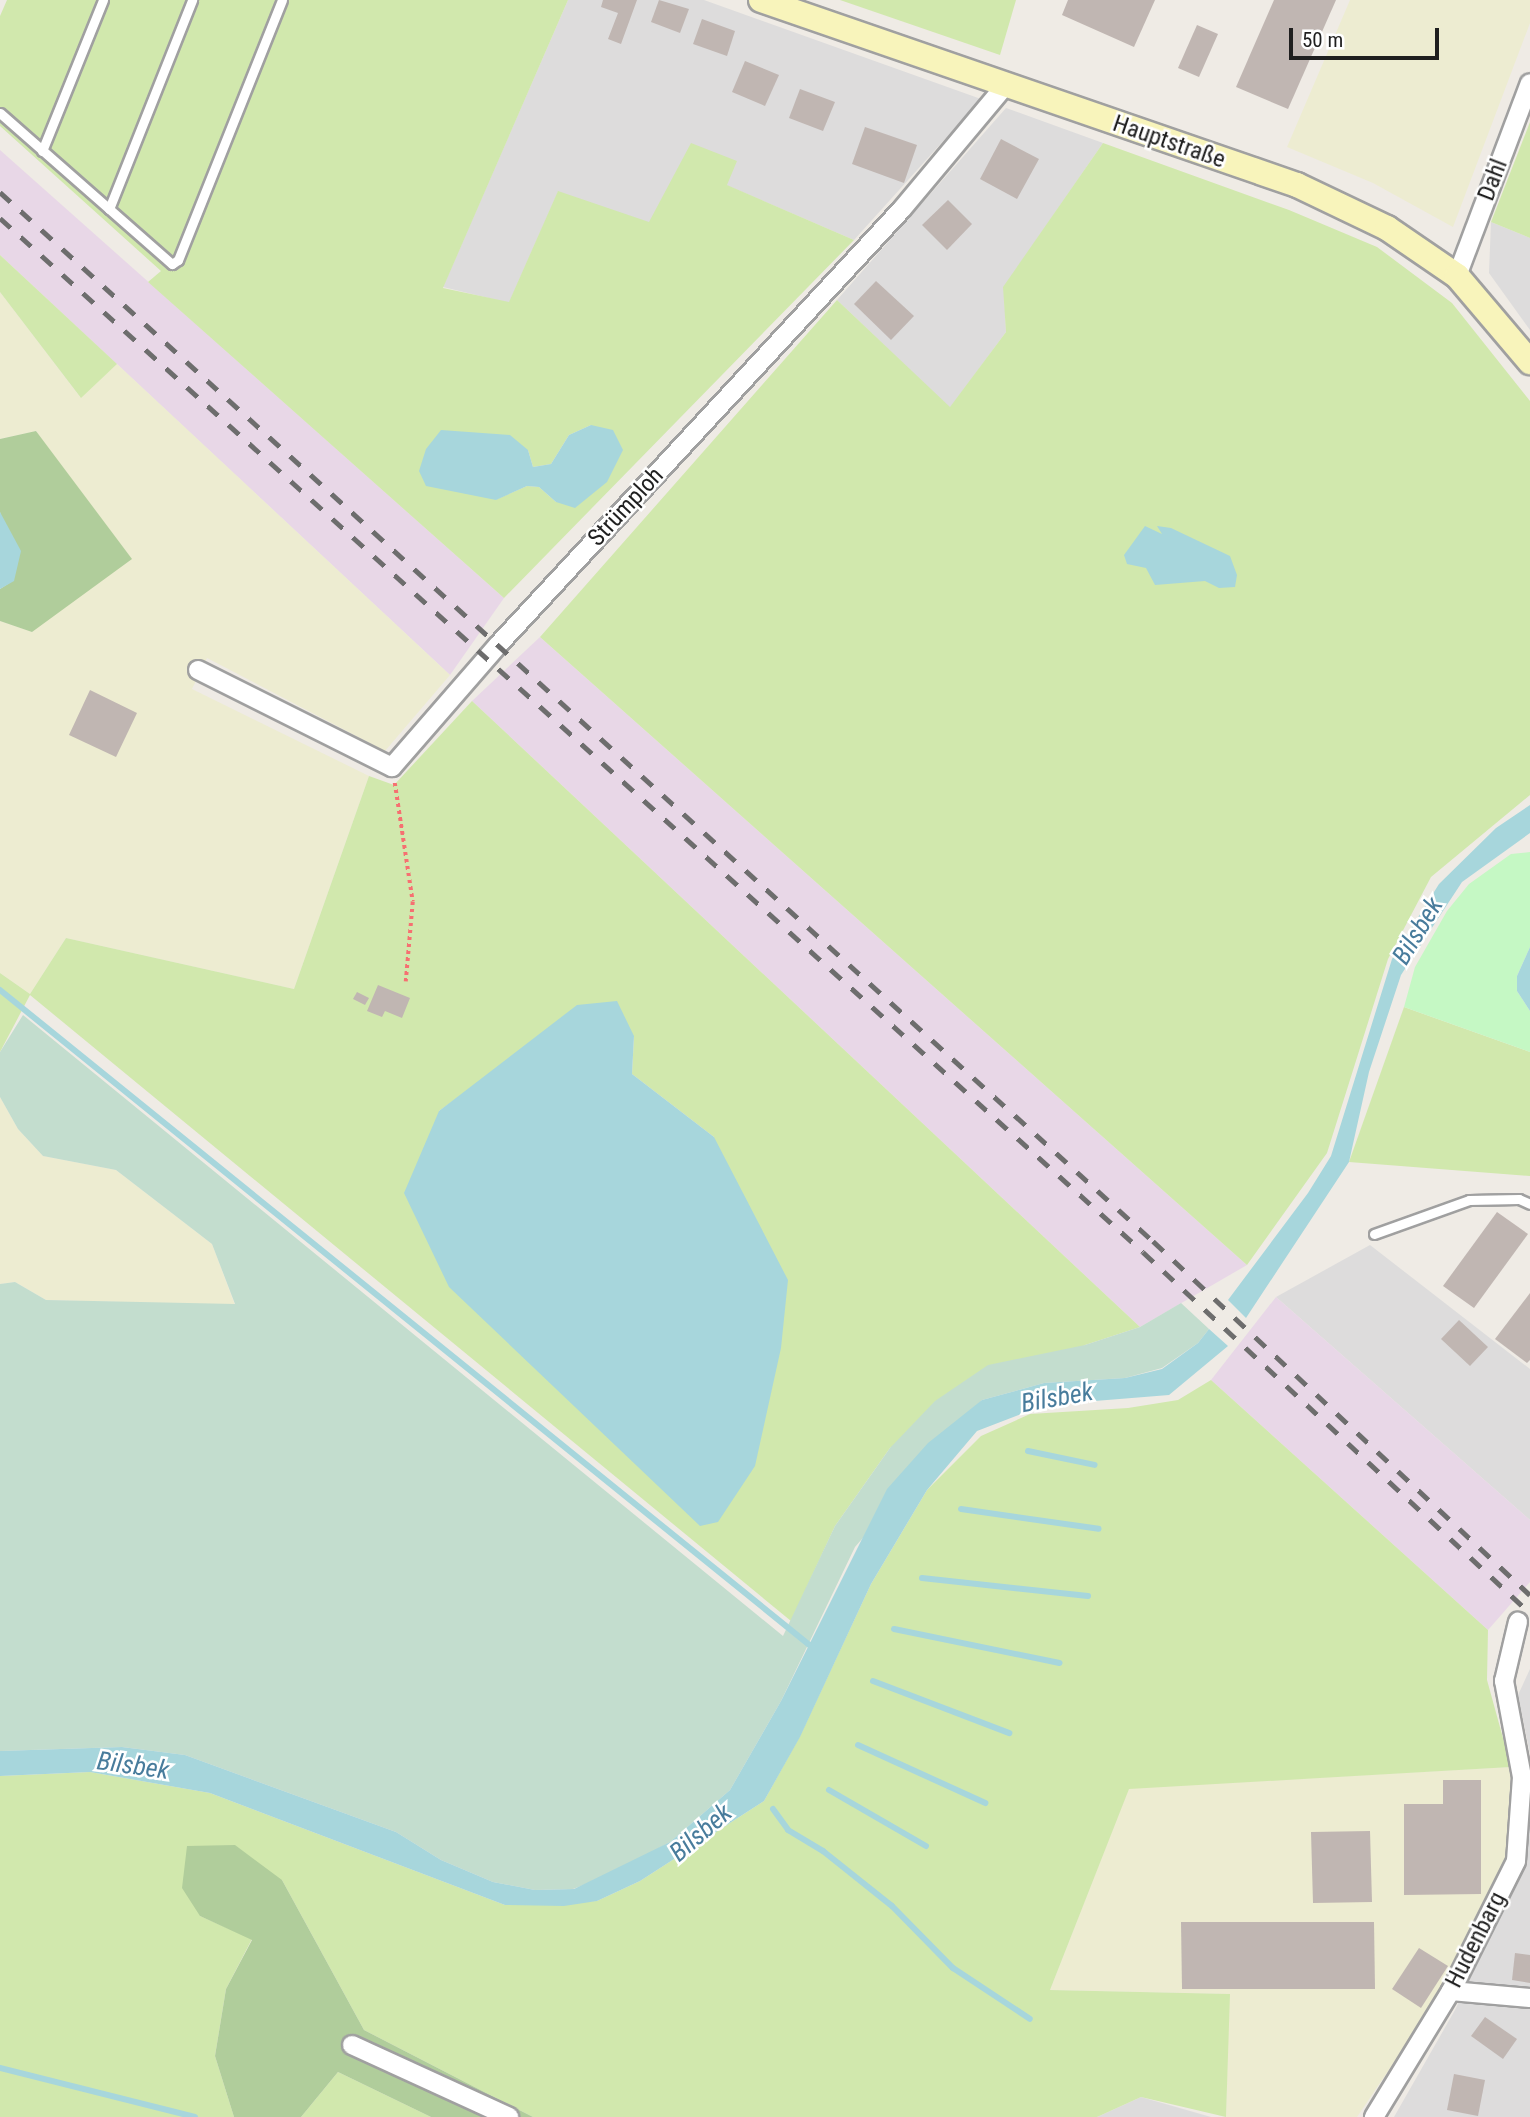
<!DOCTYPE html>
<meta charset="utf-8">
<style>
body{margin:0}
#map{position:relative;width:1530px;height:2117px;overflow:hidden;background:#efebe5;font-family:"Roboto Condensed",sans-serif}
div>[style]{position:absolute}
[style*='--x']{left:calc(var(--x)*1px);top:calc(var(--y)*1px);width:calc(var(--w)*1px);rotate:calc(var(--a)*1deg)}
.residential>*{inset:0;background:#dddcdc}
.industrial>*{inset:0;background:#e8d7e7}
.farmland>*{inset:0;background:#edecd1}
.grass>*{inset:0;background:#d1e8ad}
.forest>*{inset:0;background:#b0cd9b}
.wetland>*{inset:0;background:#c3ddce}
.park>*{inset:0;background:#c5f8c4}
.water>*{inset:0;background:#a7d6dc}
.stream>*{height:6px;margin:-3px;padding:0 3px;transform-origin:3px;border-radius:3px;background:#a7d6dc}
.building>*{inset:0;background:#c0b6b2}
.path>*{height:3.5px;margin-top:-1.75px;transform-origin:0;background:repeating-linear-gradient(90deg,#f67071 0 3.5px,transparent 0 7px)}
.roads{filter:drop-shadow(2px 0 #a0a0a0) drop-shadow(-2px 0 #a0a0a0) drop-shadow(0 2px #a0a0a0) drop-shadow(0 -2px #a0a0a0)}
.lane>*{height:9px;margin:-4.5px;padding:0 4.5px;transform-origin:4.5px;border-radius:4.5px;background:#fff}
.street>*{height:18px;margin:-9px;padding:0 9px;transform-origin:9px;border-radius:9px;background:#fff}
.secondary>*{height:24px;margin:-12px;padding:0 12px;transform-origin:12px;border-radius:12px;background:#f8f4bb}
.rail>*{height:5px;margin-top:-2.5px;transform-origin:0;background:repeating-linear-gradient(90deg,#6d6d6d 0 14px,transparent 0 28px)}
span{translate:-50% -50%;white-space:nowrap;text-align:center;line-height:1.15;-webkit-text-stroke:5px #fff;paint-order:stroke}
.street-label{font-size:24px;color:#1f1f1f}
.water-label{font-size:26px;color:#487c9c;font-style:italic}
.scale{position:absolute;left:1289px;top:28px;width:150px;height:32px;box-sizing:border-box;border:4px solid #1f1f1f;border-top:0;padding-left:9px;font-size:21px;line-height:24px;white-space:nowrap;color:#1f1f1f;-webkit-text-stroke:5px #fff;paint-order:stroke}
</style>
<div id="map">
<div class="residential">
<i style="clip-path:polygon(568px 0,704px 0,981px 99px,854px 240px,726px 185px,649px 223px,558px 192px,509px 303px,443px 287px)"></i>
<i style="clip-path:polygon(1006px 108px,1103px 143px,1004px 287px,1006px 332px,950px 408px,837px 300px)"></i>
<i style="clip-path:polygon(1491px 222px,1530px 238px,1530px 330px,1489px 273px)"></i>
<i style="clip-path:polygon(1370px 1245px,1530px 1369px,1530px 1520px,1276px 1297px)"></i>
<i style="clip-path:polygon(1530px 1669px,1530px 1754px,1518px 1695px)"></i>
<i style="clip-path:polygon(1530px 1819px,1530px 2117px,1394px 2117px,1455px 2010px,1525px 1863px)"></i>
<i style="clip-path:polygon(1141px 2097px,1211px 2117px,1097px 2117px)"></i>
</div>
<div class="industrial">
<i style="clip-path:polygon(0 150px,504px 598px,450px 675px,0 255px)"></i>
<i style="clip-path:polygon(540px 637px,1247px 1265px,1140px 1327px,472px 701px)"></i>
<i style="clip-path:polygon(1276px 1297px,1530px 1520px,1530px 1582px,1488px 1630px,1211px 1380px)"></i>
</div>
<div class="farmland">
<i style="clip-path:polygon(1350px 0,1530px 0,1530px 23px,1453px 227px,1373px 183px,1287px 147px)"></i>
<i style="clip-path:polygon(0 292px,80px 397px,117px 364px,450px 675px,385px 751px,207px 658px,192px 689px,369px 776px,294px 989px,66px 938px,30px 994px,0 973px,0 621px,33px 632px,37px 431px,0 439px)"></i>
<i style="clip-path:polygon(0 1097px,18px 1129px,43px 1156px,116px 1170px,212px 1244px,235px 1305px,46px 1300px,15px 1282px,0 1284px)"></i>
<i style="clip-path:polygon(1511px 1767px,1507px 1857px,1447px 1984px,1357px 2117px,1226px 2117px,1229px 1994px,1050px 1990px,1129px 1788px)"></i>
</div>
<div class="grass">
<i style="clip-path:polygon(evenodd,7px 0,568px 0,443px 288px,509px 302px,558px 191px,649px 222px,691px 143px,737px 161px,727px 185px,854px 240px,504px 598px,148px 282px,161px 271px,0 126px,0 16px,7px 0,591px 425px,556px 502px,539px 487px,527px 486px,495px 500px,528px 450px,533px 467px,551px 464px,569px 435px,591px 425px)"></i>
<i style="clip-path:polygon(840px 0,1016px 0,1000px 55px)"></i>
<i style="clip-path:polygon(1530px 122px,1530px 238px,1491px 222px)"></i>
<i style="clip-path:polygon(1103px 143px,1289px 210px,1377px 247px,1452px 303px,1530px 401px,1530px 795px,1431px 877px,1388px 959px,1327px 1153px,1247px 1265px,540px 637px,837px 300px,950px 407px,1006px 332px,1003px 287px)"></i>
<i style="clip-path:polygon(0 255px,117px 364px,81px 398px,0 292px)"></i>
<i style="clip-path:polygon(evenodd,472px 701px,1140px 1327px,1085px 1345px,890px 1448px,835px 1526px,791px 1621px,30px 995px,0 1052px,0 973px,30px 994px,66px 938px,294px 989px,369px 776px,394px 785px,472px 701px,634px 1036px,632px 1074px,714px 1137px,439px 1111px,507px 1062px,634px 1036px)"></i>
<i style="clip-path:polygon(1404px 1007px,1530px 1052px,1530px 1176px,1349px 1162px)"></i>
<i style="clip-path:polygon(1211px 1380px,1488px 1630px,1487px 1680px,1511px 1767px,1129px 1789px,1050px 1990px,1230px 1994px,1226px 2117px,1141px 2097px,1097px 2117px,533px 2117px,364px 2030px,282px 1880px,200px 1916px,252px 1939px,226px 1989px,215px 2056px,234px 2117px,0 2117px,0 1776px,90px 1772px,210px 1793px,505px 1905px,597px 1901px,640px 1881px,764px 1801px,800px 1736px,871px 1584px,927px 1490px,981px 1436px,1030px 1414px,1128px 1408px,1178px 1400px)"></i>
<i style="clip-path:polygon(338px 2072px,431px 2117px,301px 2117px)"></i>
</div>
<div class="forest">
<i style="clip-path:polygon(36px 431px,132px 559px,32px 632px,0 621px,0 589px,14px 580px,0 512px,0 439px)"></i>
<i style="clip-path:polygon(235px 1845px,282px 1880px,364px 2030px,533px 2117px,431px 2117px,338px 2072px,301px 2117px,234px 2117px,215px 2056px,226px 1989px,252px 1940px,200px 1916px,182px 1888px,187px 1846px)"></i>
</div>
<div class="wetland">
<i style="clip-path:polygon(23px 1015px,783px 1636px,835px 1526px,890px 1448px,935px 1401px,988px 1365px,1085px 1345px,1140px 1327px,1181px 1303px,1209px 1329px,1198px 1343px,1162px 1368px,1125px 1378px,1044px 1383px,982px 1400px,855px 1547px,781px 1701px,730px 1790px,670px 1842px,612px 1874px,573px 1889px,535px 1890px,493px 1882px,441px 1860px,396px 1832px,185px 1755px,122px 1747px,0 1751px,0 1284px,15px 1282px,46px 1300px,235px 1304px,212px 1244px,116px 1170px,43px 1156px,18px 1129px,0 1097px,0 1052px)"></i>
</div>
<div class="park">
<i style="clip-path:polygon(1530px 852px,1530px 947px,1517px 976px,1517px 991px,1530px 1011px,1530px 1052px,1404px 1007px,1415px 967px,1447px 911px,1469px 884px,1511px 854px)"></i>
</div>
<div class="water">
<i style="clip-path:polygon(591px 425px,613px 430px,623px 450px,607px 482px,575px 508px,556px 502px,539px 487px,527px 486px,496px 500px,426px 486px,419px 471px,426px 449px,441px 430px,510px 435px,528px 450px,533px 467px,551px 464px,569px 435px)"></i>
<i style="clip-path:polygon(0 512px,21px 551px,14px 581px,0 589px)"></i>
<i style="clip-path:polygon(1145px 526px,1162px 534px,1157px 526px,1171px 528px,1230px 556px,1237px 575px,1235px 587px,1219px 588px,1205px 581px,1155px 585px,1146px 568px,1127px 564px,1124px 555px)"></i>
<i style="clip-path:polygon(1530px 805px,1530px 833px,1462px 882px,1401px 975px,1369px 1072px,1349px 1162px,1246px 1318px,1228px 1300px,1308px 1193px,1331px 1156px,1392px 959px,1439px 884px,1496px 828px)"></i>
<i style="clip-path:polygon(1530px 947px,1530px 1011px,1517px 991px,1517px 976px)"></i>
<i style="clip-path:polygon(617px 1001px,634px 1036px,632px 1074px,714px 1137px,788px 1280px,781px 1348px,755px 1466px,718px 1522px,700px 1526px,449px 1287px,404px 1193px,439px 1111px,577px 1005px)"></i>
<i style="clip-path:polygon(1209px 1329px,1228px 1346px,1169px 1395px,1045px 1405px,977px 1431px,927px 1490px,871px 1584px,800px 1737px,764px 1801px,640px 1881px,597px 1901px,564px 1906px,505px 1905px,210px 1793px,90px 1772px,0 1776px,0 1751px,122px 1747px,185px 1755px,396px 1832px,441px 1860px,493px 1882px,535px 1890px,574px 1889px,670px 1842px,730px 1790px,781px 1701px,887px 1489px,928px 1443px,982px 1400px,1044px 1383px,1125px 1378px,1162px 1369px,1198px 1343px)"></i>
</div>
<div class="stream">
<i style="--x:0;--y:990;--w:1045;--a:38.98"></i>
<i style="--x:1028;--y:1451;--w:68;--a:11.8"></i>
<i style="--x:961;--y:1509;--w:139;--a:8.2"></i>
<i style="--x:922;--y:1578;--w:167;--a:6.2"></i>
<i style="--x:894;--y:1629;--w:169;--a:11.6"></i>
<i style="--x:873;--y:1681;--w:146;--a:20.9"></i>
<i style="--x:858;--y:1745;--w:140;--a:24.5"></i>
<i style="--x:829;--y:1790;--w:112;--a:30"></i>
<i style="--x:773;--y:1809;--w:26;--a:54"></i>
<i style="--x:788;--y:1830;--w:41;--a:31"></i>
<i style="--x:823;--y:1851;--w:88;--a:38.6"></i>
<i style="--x:892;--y:1906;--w:87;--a:45.5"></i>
<i style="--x:953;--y:1968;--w:92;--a:33.5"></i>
<i style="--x:0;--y:2068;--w:201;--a:14.1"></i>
</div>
<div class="building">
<i style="clip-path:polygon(603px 0,637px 0,621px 44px,608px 39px,618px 13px,601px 7px)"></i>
<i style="clip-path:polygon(659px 0,689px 9px,680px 33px,651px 22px)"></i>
<i style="clip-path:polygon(1068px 0,1155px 0,1134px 47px,1062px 15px)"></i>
<i style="clip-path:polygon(1274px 0,1336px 0,1288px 109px,1236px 87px)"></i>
<i style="clip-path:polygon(702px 19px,735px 31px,727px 56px,693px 44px)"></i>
<i style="clip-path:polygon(1197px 25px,1218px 34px,1199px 77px,1178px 68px)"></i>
<i style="clip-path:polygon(745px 61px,779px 75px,765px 106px,732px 92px)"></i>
<i style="clip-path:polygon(800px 89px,835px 102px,823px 131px,789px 118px)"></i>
<i style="clip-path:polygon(865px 127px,917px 145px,904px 183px,852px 164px)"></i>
<i style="clip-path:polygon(1001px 139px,1039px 159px,1017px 199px,980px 179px)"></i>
<i style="clip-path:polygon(948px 200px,972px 224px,947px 250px,922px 225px)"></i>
<i style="clip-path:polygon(876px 281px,914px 316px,891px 340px,854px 304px)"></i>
<i style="clip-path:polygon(90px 690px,137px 713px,116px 757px,69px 735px)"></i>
<i style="clip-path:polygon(378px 985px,410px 998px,402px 1018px,385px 1011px,382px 1017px,367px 1011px)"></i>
<i style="clip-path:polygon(357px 992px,369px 998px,365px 1005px,353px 999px)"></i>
<i style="clip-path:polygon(1497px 1212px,1528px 1234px,1474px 1308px,1443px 1286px)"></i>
<i style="clip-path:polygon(1530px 1293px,1530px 1360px,1527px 1363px,1495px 1339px)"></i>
<i style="clip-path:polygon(1459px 1320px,1488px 1347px,1470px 1366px,1441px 1339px)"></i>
<i style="clip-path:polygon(1443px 1780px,1481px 1780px,1481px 1894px,1404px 1895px,1404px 1804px,1443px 1804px)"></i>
<i style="clip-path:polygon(1370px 1831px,1372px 1902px,1313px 1903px,1311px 1832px)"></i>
<i style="clip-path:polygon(1181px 1922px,1374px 1922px,1375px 1989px,1182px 1989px)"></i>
<i style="clip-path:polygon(1419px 1948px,1448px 1966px,1421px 2008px,1392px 1989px)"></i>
<i style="clip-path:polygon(1515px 1953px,1530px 1955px,1530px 1983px,1512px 1980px)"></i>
<i style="clip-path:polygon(1485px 2017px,1517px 2039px,1503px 2059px,1471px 2036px)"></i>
<i style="clip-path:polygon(1454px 2074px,1485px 2080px,1478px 2116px,1447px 2110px)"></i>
</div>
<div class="path">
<i style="--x:395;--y:783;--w:120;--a:81.4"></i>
<i style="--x:413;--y:902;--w:80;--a:95"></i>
</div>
<div class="roads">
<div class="lane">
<i style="--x:0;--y:113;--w:229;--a:41.3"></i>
<i style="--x:172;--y:264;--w:7;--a:-34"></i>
<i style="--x:178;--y:260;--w:280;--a:-68.2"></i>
<i style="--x:42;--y:151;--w:163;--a:-68"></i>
<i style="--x:109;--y:209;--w:225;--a:-68.3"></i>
<i style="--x:1374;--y:1234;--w:101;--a:-19.7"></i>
<i style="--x:1469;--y:1200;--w:50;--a:-1.1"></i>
<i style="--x:1519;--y:1199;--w:12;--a:24"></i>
</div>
<div class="street">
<i style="--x:1457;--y:276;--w:206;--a:-69.3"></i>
<i style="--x:198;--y:670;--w:217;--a:26.6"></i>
<i style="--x:392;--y:767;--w:162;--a:-49"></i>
<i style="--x:498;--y:645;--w:594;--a:-47.18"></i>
<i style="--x:902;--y:209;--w:160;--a:-50.1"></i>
<i style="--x:1451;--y:1991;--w:79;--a:5.1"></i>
<i style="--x:352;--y:2045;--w:173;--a:24.6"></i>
<i style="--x:1374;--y:2117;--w:148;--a:-58.6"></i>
<i style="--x:1451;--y:1991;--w:145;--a:-63.4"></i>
<i style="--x:1516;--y:1861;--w:84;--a:-85.9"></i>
<i style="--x:1522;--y:1777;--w:98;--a:-100.6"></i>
<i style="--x:1504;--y:1681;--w:61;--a:-76.7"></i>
</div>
<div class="secondary">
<i style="--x:761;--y:0;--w:567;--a:19.04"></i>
<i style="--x:1297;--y:185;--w:100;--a:25.5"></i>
<i style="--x:1387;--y:228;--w:85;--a:34.4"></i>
<i style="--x:1457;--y:276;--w:113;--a:49.7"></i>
</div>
</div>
<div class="rail">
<i style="--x:0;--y:192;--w:1559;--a:42.3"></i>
<i style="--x:1153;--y:1241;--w:517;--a:43.2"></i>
<i style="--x:0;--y:218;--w:1541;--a:42.13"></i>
<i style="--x:1143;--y:1252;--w:529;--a:43.01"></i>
</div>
<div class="street-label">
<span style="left:1169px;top:142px;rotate:19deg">Hauptstraße</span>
<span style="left:1493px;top:180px;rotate:-69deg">Dahl</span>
<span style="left:626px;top:507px;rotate:-47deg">Strümploh</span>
<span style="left:1476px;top:1940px;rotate:-63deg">Hudenbarg</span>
</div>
<div class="water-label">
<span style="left:1418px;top:931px;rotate:-59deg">Bilsbek</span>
<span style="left:1057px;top:1398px;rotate:-10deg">Bilsbek</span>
<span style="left:133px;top:1766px;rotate:8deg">Bilsbek</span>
<span style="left:701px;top:1833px;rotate:-41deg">Bilsbek</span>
</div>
<div class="scale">50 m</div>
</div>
